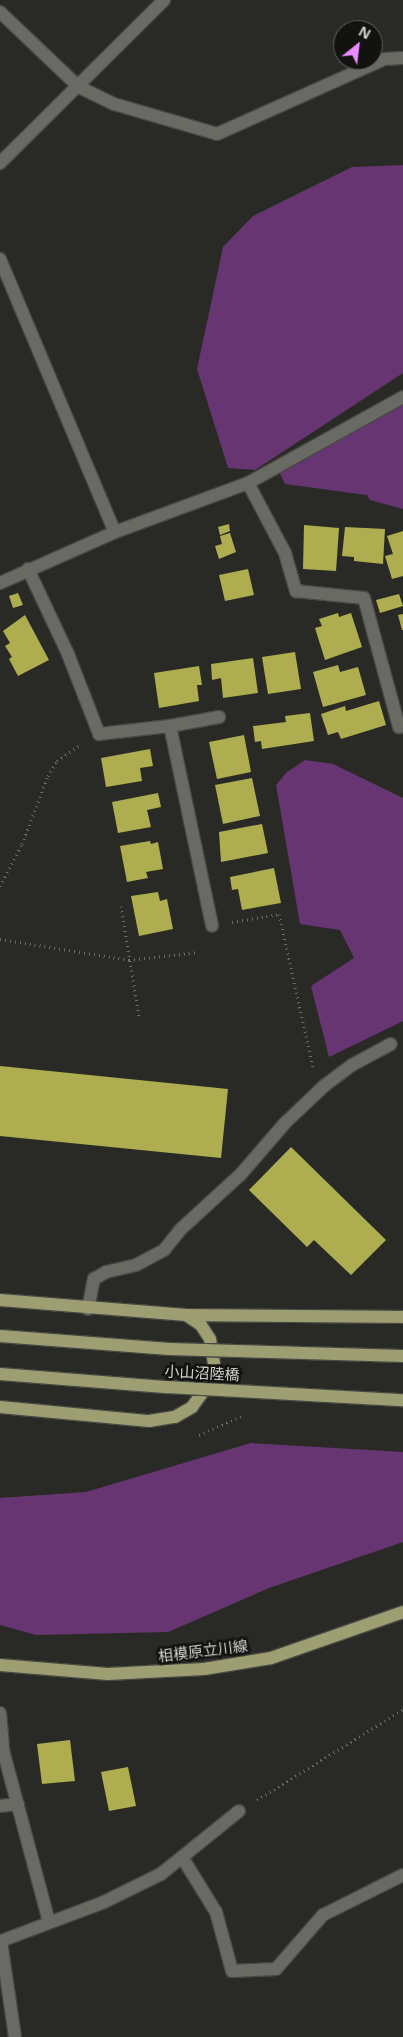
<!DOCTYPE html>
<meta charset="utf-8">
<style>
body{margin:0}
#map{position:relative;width:403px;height:2037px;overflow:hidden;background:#292a25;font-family:"Noto Sans","Noto Sans JP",sans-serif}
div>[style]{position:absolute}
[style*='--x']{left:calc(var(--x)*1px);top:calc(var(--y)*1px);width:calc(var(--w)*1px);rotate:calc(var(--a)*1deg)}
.green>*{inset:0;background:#673672}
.building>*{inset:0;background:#aeae50}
.path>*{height:3px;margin-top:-1.5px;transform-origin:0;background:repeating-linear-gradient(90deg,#6e6e6a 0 1px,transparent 0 5px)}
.roads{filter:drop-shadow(1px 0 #484844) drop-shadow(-1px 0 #484844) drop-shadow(0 1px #484844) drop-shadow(0 -1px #484844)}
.minor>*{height:12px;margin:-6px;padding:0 6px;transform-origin:6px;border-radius:6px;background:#696a64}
.major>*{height:12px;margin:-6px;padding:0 6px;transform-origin:6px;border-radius:6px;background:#9d9e71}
.bridges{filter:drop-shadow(1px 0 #484844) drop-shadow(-1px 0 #484844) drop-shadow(0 1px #484844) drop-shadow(0 -1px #484844)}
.major-bridge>*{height:12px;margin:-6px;padding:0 6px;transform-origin:6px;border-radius:6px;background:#9d9e71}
span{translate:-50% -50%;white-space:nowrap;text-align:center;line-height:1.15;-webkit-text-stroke:5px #121210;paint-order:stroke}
.street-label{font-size:15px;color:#d2d2cf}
.north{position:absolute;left:333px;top:20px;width:50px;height:50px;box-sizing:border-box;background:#121210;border:1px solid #5f5f5c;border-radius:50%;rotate:29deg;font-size:14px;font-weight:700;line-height:20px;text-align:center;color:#d2d2cf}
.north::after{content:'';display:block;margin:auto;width:18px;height:22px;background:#e98dfe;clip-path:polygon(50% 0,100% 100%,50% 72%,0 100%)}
</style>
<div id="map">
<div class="green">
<i style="clip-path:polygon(403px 165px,403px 373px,255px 470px,228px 468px,197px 369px,223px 247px,253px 216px,352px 167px)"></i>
<i style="clip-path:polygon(403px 402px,403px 509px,370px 500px,367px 495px,285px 484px,276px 466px)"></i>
<i style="clip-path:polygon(305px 760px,333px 764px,403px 798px,403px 1021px,329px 1057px,311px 986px,354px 958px,340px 930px,300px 924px,276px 785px,287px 772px)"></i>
<i style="clip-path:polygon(251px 1443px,403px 1452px,403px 1542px,269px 1588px,168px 1632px,36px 1635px,0 1625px,0 1498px,86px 1492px)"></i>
</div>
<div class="building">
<i style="clip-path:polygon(229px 524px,230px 531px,220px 535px,218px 527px)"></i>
<i style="clip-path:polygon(304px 525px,339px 528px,336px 571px,303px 569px)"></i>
<i style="clip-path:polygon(345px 527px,385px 529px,383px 564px,354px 561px,354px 557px,342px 556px)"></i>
<i style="clip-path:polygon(403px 531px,403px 576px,392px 579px,385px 556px,393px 554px,387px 536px)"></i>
<i style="clip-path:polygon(230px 533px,236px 552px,219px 559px,215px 546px,222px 544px,220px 536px)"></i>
<i style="clip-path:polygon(248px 569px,254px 595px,225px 601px,219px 575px)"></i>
<i style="clip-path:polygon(18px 593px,23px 605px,13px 608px,9px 596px)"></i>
<i style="clip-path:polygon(399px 594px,403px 606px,380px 613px,376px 600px)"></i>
<i style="clip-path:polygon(338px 613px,339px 617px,351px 613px,362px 647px,325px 660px,315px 628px,322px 626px,319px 619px)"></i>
<i style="clip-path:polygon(403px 614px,403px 630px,402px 630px,398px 615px)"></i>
<i style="clip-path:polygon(25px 615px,49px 660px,18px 676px,9px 659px,12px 657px,5px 646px,10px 643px,3px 631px)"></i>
<i style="clip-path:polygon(295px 652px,301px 689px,268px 694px,262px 657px)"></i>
<i style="clip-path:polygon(253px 658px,258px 693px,223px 698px,221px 678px,212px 680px,211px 664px)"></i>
<i style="clip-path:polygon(338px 665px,340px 672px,358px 667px,366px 695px,323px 707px,313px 672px)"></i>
<i style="clip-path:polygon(199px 666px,202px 685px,197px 685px,199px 701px,159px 708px,154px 673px)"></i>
<i style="clip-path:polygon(379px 701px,386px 725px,341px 739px,338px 732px,328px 735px,321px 714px,345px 706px,346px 711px)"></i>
<i style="clip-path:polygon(310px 713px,314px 741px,262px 749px,261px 741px,255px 742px,253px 726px,286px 722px,285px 716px)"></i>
<i style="clip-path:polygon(244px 735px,251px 772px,217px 779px,209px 742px)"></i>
<i style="clip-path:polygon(150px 749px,153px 766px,140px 768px,142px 781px,106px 787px,101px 758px)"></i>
<i style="clip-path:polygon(252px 778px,260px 816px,223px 824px,215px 785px)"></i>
<i style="clip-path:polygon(158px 793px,161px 807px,147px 810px,151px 827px,118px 833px,112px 802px)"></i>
<i style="clip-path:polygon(262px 824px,268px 853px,221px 862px,219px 832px)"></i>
<i style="clip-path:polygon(150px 841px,151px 844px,158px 842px,163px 869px,146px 872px,148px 878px,127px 882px,120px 846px)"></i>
<i style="clip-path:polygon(274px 868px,281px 903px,242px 910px,238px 889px,232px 890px,230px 877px)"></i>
<i style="clip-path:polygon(158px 892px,160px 901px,167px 899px,173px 929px,139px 936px,131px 896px)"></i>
<i style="clip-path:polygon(0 1066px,228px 1089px,221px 1158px,0 1136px)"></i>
<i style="clip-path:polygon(291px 1147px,386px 1240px,351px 1275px,314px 1240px,307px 1247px,249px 1190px)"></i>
<i style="clip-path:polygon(70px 1740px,75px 1781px,42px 1784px,37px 1744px)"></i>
<i style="clip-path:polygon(128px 1767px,136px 1806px,109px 1811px,101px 1772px)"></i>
</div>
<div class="path">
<i style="--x:0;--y:886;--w:47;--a:-62.4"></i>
<i style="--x:22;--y:844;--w:73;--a:-69.1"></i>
<i style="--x:48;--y:776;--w:17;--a:-59"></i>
<i style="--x:57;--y:761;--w:29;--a:-35"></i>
<i style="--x:121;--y:906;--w:111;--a:80.7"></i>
<i style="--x:232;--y:922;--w:48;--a:-9.7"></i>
<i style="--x:279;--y:914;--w:157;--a:77.5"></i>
<i style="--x:0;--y:939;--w:131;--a:9.2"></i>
<i style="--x:129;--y:960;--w:69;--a:-6.6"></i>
<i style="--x:199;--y:1435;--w:49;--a:-24"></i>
<i style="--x:257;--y:1800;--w:172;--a:-31.9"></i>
</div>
<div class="roads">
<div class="minor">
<i style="--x:0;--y:12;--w:109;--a:43.5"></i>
<i style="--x:79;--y:87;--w:39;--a:26"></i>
<i style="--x:114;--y:104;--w:107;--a:16.2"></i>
<i style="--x:217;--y:134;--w:184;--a:-24.1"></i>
<i style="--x:385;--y:59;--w:18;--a:-3"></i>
<i style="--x:0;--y:163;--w:231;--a:-44.8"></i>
<i style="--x:0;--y:259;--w:296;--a:67.2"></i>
<i style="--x:248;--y:483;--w:79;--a:62.1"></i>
<i style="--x:285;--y:553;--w:40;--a:74"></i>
<i style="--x:296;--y:591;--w:68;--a:5.9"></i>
<i style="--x:364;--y:598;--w:134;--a:74.8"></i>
<i style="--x:28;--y:569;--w:94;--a:64.8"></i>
<i style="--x:68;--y:654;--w:86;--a:68.8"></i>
<i style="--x:99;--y:734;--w:71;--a:-6.4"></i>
<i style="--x:170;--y:726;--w:50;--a:-10.4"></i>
<i style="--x:0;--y:583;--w:126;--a:-23.9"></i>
<i style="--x:115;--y:532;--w:142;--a:-20.2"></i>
<i style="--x:248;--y:483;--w:177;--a:-29"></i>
<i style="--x:170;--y:726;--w:204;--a:78.1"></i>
<i style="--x:88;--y:1309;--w:31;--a:-79"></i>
<i style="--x:94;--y:1279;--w:14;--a:-30"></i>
<i style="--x:106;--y:1272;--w:31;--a:-13"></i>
<i style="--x:136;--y:1265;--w:32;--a:-28"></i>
<i style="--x:164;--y:1250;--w:27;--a:-51"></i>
<i style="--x:181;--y:1229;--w:81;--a:-42.5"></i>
<i style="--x:241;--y:1174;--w:67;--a:-49.2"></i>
<i style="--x:285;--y:1123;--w:54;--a:-43.5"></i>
<i style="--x:324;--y:1086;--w:35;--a:-37"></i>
<i style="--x:352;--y:1065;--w:44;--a:-28.3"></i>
<i style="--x:0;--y:1713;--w:37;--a:85"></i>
<i style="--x:3;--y:1750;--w:178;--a:75"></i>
<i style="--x:0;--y:1806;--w:18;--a:-6"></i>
<i style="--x:182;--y:1857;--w:65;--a:58.3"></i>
<i style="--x:216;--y:1912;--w:61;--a:74.8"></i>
<i style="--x:232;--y:1971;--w:44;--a:-2.6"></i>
<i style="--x:276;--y:1969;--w:72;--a:-49"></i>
<i style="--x:323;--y:1915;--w:89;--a:-26.6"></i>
<i style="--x:15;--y:2037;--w:97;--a:-98.3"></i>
<i style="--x:1;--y:1941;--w:110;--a:-20.7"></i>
<i style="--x:104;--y:1902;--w:64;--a:-26.2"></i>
<i style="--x:161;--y:1874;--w:100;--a:-38.9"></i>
</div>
<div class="major">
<i style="--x:0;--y:1300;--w:187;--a:4.6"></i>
<i style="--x:186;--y:1315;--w:217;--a:0.5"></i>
<i style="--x:0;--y:1407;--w:150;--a:5.4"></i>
<i style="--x:149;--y:1421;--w:26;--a:-9"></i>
<i style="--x:175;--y:1417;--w:20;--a:-30"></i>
<i style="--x:192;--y:1407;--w:27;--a:-54"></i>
<i style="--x:208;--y:1385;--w:22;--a:-74"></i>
<i style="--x:214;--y:1364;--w:25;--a:-99"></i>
<i style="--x:210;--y:1339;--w:17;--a:-123"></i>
<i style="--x:201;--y:1325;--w:18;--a:-146"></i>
<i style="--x:0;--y:1665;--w:108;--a:4.8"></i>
<i style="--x:108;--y:1674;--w:96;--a:-3"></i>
<i style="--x:204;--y:1669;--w:68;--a:-9.3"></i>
<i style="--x:271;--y:1658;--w:140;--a:-19.2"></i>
</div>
</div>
<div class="bridges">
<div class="major-bridge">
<i style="--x:0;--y:1336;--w:170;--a:4.4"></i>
<i style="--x:170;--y:1349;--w:233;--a:1.7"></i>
<i style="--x:0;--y:1374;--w:168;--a:4.5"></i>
<i style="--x:167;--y:1387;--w:236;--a:3.2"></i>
</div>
</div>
<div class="street-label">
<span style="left:202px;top:1373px;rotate:3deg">小山沼陸橋</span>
<span style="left:203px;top:1651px;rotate:-7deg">相模原立川線</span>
</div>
<div class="north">N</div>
</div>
